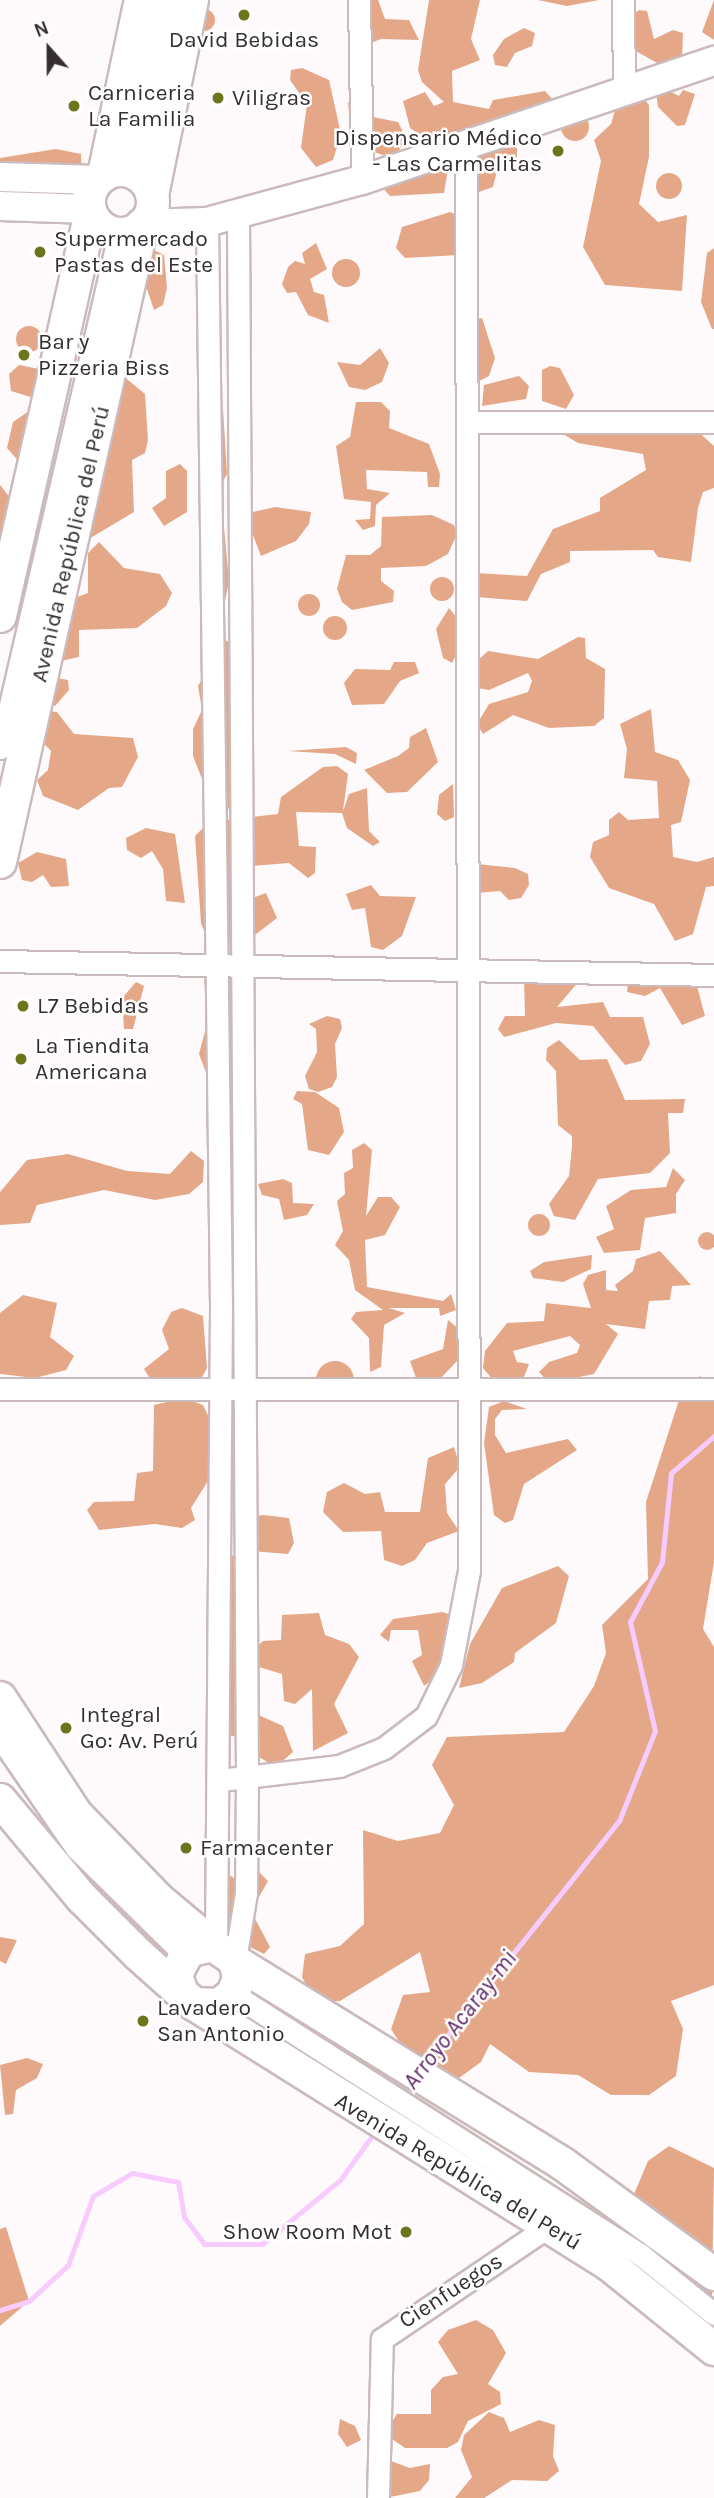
<!DOCTYPE html>
<meta charset="utf-8">
<style>
body{margin:0}
#map{position:relative;width:714px;height:2498px;overflow:hidden;background:#fefafb;font-family:Karla,sans-serif}
div>[style]{position:absolute}
[style*='--x']{left:calc(var(--x)*1px);top:calc(var(--y)*1px);width:calc(var(--w)*1px);rotate:calc(var(--a)*1deg)}
.forest>*{inset:0;background:#e4a888}
.round{border-radius:50%}
.stream>*{height:5px;margin:-2.5px;padding:0 2.5px;transform-origin:2.5px;border-radius:2.5px;background:#f8cbfe}
.roads{filter:drop-shadow(2px 0 #cbbabc) drop-shadow(-2px 0 #cbbabc) drop-shadow(0 2px #cbbabc) drop-shadow(0 -2px #cbbabc)}
.minor>*{height:21px;margin:-10.5px;padding:0 10.5px;transform-origin:10.5px;border-radius:10.5px;background:#fff}
.major>*{height:28px;margin:-14px;padding:0 14px;transform-origin:14px;border-radius:14px;background:#fff}
.highway>*{height:32px;margin:-16px;padding:0 16px;transform-origin:16px;border-radius:16px;background:#fff}
.highway>.ring{margin:-16px;padding:0;box-sizing:content-box;background:none;border:32px solid #fff;border-radius:50%}
.dots>*{width:19px;height:19px;translate:-50% -50%;box-sizing:border-box;border:4px solid #fff;border-radius:50%}
span{translate:-50% -50%;white-space:nowrap;text-align:center;line-height:1.15;-webkit-text-stroke:5px #fff;paint-order:stroke}
.poi-label{font-size:23px;color:#352f30}
.left{translate:0 -50%;text-align:left}
.right{translate:-100% -50%;text-align:right}
.street-label{font-size:23px;color:#352f30}
.water-label{font-size:24px;color:#612d69;font-style:italic}
.north{position:absolute;left:14px;top:14px;width:70px;height:70px;-webkit-text-stroke:5px #fff;paint-order:stroke;rotate:339deg;font-size:19px;font-weight:700;line-height:28px;text-align:center;color:#352f30}
.north::after{content:'';display:block;margin:auto;width:24px;height:32px;background:#352f30;clip-path:polygon(50% 0,100% 100%,50% 72%,0 100%)}
</style>
<div id="map">
<div class="forest">
<i style="clip-path:polygon(362px 0,378px 0,385px 19px,409px 20px,419px 40px,381px 39px,363px 46px)"></i>
<i style="clip-path:polygon(429px 0,480px 0,471px 39px,480px 60px,452px 71px,453px 102px,489px 109px,493px 100px,545px 91px,554px 101px,432px 143px,410px 128px,403px 101px,425px 92px,434px 106px,444px 102px,422px 82px,418px 70px)"></i>
<i style="clip-path:polygon(538px 0,599px 0,567px 6px)"></i>
<i style="clip-path:polygon(714px 0,714px 40px,702px 32px)"></i>
<i class="round" style="left:193px;top:9px;width:22px;height:22px"></i>
<i style="clip-path:polygon(639px 10px,647px 11px,654px 39px,673px 30px,683px 33px,682px 60px,666px 68px,634px 50px,629px 17px)"></i>
<i style="clip-path:polygon(524px 28px,535px 33px,532px 46px,515px 53px,507px 67px,495px 65px,493px 55px,504px 39px)"></i>
<i style="clip-path:polygon(302px 68px,329px 80px,341px 134px,333px 160px,316px 167px,301px 148px,307px 104px,290px 80px,291px 70px)"></i>
<i style="clip-path:polygon(662px 87px,679px 96px,683px 90px,695px 94px,685px 125px,677px 126px,658px 107px,656px 92px)"></i>
<i style="clip-path:polygon(357px 93px,374px 101px,373px 117px,398px 122px,406px 138px,398px 152px,383px 155px,352px 145px,348px 103px)"></i>
<i style="clip-path:polygon(640px 94px,649px 105px,649px 157px,639px 204px,658px 222px,687px 215px,682px 291px,605px 285px,583px 247px,601px 161px,594px 140px,611px 124px,618px 100px)"></i>
<i class="round" style="left:561px;top:113px;width:28px;height:28px"></i>
<i style="clip-path:polygon(517px 140px,517px 158px,497px 171px,493px 187px,468px 196px,459px 151px)"></i>
<i style="clip-path:polygon(56px 149px,81px 154px,82px 190px,72px 201px,0 204px,0 158px)"></i>
<i style="clip-path:polygon(450px 157px,444px 193px,390px 196px,381px 186px)"></i>
<i class="round" style="left:656px;top:173px;width:26px;height:26px"></i>
<i style="clip-path:polygon(450px 212px,466px 219px,459px 255px,405px 258px,396px 248px,402px 227px)"></i>
<i style="clip-path:polygon(316px 243px,327px 269px,310px 279px,314px 292px,324px 295px,329px 323px,308px 315px,296px 292px,287px 293px,282px 284px,288px 267px,295px 261px,305px 264px,302px 253px)"></i>
<i style="clip-path:polygon(714px 248px,714px 329px,712px 329px,701px 302px,707px 253px)"></i>
<i style="clip-path:polygon(156px 251px,164px 255px,167px 288px,163px 305px,154px 310px,142px 274px,143px 252px)"></i>
<i class="round" style="left:332px;top:259px;width:28px;height:28px"></i>
<i style="clip-path:polygon(482px 318px,495px 358px,489px 376px,473px 384px,471px 320px)"></i>
<i class="round" style="left:16px;top:326px;width:26px;height:26px"></i>
<i style="clip-path:polygon(380px 348px,389px 363px,382px 382px,365px 390px,349px 387px,337px 362px,360px 365px)"></i>
<i style="clip-path:polygon(19px 365px,49px 371px,34px 398px,11px 391px,9px 374px)"></i>
<i style="clip-path:polygon(550px 366px,560px 368px,574px 395px,566px 409px,542px 401px,542px 370px)"></i>
<i style="clip-path:polygon(122px 375px,145px 394px,148px 440px,145px 453px,132px 460px,134px 512px,82px 543px)"></i>
<i style="clip-path:polygon(519px 376px,529px 386px,526px 399px,482px 406px,484px 385px)"></i>
<i style="clip-path:polygon(216px 402px,223px 409px,227px 474px,221px 485px)"></i>
<i style="clip-path:polygon(356px 402px,381px 402px,390px 411px,389px 428px,429px 444px,440px 474px,439px 487px,428px 487px,427px 472px,366px 470px,367px 489px,390px 493px,376px 505px,375px 526px,363px 530px,355px 520px,370px 519px,371px 502px,344px 499px,336px 446px,350px 437px)"></i>
<i style="clip-path:polygon(29px 411px,38px 412px,23px 466px,7px 448px,13px 422px)"></i>
<i style="clip-path:polygon(563px 427px,693px 427px,714px 446px,714px 488px,703px 492px,698px 508px,691px 562px,658px 557px,653px 550px,570px 551px,570px 562px,541px 574px,527px 601px,476px 597px,476px 573px,527px 576px,553px 529px,600px 511px,600px 498px,646px 470px,643px 454px,578px 443px,563px 434px)"></i>
<i style="clip-path:polygon(180px 464px,187px 471px,187px 512px,164px 526px,152px 508px,166px 498px,166px 471px)"></i>
<i style="clip-path:polygon(0 485px,12px 500px,0 538px)"></i>
<i style="clip-path:polygon(275px 507px,311px 512px,309px 524px,296px 541px,261px 556px,248px 522px,253px 512px)"></i>
<i style="clip-path:polygon(432px 515px,454px 525px,457px 534px,448px 554px,426px 566px,381px 568px,381px 581px,394px 591px,393px 602px,352px 610px,342px 602px,337px 589px,346px 555px,370px 555px,381px 546px,382px 517px)"></i>
<i style="clip-path:polygon(224px 527px,229px 582px,222px 614px,201px 588px,215px 529px)"></i>
<i style="clip-path:polygon(99px 542px,124px 568px,160px 574px,172px 593px,166px 606px,137px 628px,79px 630px,79px 657px,56px 662px,64px 602px,88px 593px,88px 553px)"></i>
<i class="round" style="left:430px;top:577px;width:24px;height:24px"></i>
<i class="round" style="left:298px;top:594px;width:22px;height:22px"></i>
<i style="clip-path:polygon(449px 608px,458px 619px,459px 649px,452px 663px,443px 658px,436px 629px)"></i>
<i class="round" style="left:323px;top:616px;width:24px;height:24px"></i>
<i style="clip-path:polygon(223px 637px,231px 645px,238px 695px,229px 705px,233px 803px,224px 814px,208px 794px,193px 756px,193px 729px,202px 710px,198px 686px,206px 672px,200px 659px,206px 643px)"></i>
<i style="clip-path:polygon(578px 637px,585px 638px,586px 658px,605px 669px,604px 718px,594px 726px,549px 728px,513px 715px,483px 734px,477px 724px,489px 704px,528px 692px,532px 681px,528px 673px,489px 690px,477px 688px,476px 662px,488px 651px,538px 659px)"></i>
<i style="clip-path:polygon(394px 662px,415px 662px,419px 673px,400px 681px,384px 704px,352px 705px,344px 683px,355px 669px,390px 670px)"></i>
<i style="clip-path:polygon(51px 677px,68px 680px,69px 690px,55px 706px,46px 705px)"></i>
<i style="clip-path:polygon(651px 709px,655px 752px,678px 760px,690px 780px,681px 822px,671px 825px,673px 857px,697px 862px,714px 857px,714px 886px,706px 887px,693px 934px,675px 941px,654px 904px,609px 888px,590px 857px,593px 842px,609px 835px,609px 820px,619px 812px,628px 820px,659px 818px,657px 781px,624px 778px,627px 749px,620px 724px)"></i>
<i style="clip-path:polygon(47px 711px,57px 712px,74px 734px,133px 738px,138px 757px,122px 787px,109px 788px,78px 810px,43px 796px,37px 780px,48px 770px,51px 751px,36px 735px)"></i>
<i style="clip-path:polygon(426px 728px,438px 762px,407px 792px,387px 793px,364px 770px,398px 756px,409px 748px,410px 737px)"></i>
<i style="clip-path:polygon(346px 747px,357px 753px,356px 764px,335px 754px,288px 751px)"></i>
<i style="clip-path:polygon(337px 766px,348px 774px,343px 811px,349px 794px,367px 788px,369px 831px,380px 842px,373px 846px,347px 828px,342px 813px,296px 812px,299px 846px,316px 847px,315px 873px,308px 878px,289px 863px,251px 866px,252px 910px,255px 897px,266px 893px,277px 918px,251px 938px,210px 947px,201px 923px,195px 836px,209px 822px,278px 814px,281px 797px,323px 767px)"></i>
<i style="clip-path:polygon(453px 784px,454px 817px,445px 821px,437px 814px,439px 795px)"></i>
<i style="clip-path:polygon(146px 828px,175px 834px,185px 903px,166px 901px,163px 869px,152px 851px,141px 858px,127px 850px,126px 838px)"></i>
<i style="clip-path:polygon(37px 852px,66px 859px,69px 886px,51px 887px,43px 875px,32px 882px,22px 880px,18px 863px)"></i>
<i style="clip-path:polygon(477px 864px,515px 868px,528px 874px,529px 885px,521px 898px,509px 900px,500px 891px,464px 894px)"></i>
<i style="clip-path:polygon(371px 885px,380px 896px,416px 897px,402px 936px,383px 950px,371px 947px,365px 908px,352px 910px,346px 894px)"></i>
<i style="clip-path:polygon(629px 970px,694px 975px,705px 1016px,682px 1025px,660px 988px,645px 996px,627px 992px)"></i>
<i style="clip-path:polygon(209px 976px,227px 978px,234px 1016px,235px 1124px,218px 1132px,206px 1125px,210px 1083px,199px 1054px,210px 1013px,204px 981px)"></i>
<i style="clip-path:polygon(524px 979px,580px 980px,557px 1007px,603px 1002px,610px 1017px,643px 1017px,650px 1044px,641px 1061px,625px 1065px,593px 1026px,556px 1023px,504px 1037px,498px 1029px,505px 1016px,525px 1016px)"></i>
<i style="clip-path:polygon(136px 982px,144px 986px,133px 1029px,124px 1029px,122px 998px)"></i>
<i style="clip-path:polygon(327px 1016px,340px 1019px,342px 1028px,335px 1044px,337px 1077px,332px 1087px,318px 1092px,309px 1089px,305px 1076px,317px 1052px,316px 1029px,309px 1024px)"></i>
<i style="clip-path:polygon(559px 1040px,580px 1060px,607px 1059px,625px 1100px,685px 1099px,683px 1113px,668px 1113px,670px 1153px,650px 1173px,598px 1179px,575px 1220px,554px 1216px,549px 1204px,569px 1176px,572px 1146px,572px 1136px,558px 1125px,556px 1071px,546px 1060px,547px 1048px)"></i>
<i style="clip-path:polygon(297px 1091px,315px 1092px,339px 1108px,344px 1132px,329px 1155px,308px 1150px,302px 1104px,293px 1099px)"></i>
<i style="clip-path:polygon(364px 1143px,372px 1150px,366px 1216px,378px 1197px,391px 1197px,400px 1207px,385px 1235px,365px 1240px,367px 1287px,443px 1301px,451px 1294px,456px 1310px,440px 1316px,439px 1308px,389px 1308px,405px 1313px,384px 1325px,381px 1367px,370px 1372px,369px 1338px,351px 1319px,356px 1312px,383px 1310px,355px 1290px,349px 1260px,335px 1245px,343px 1231px,337px 1201px,345px 1194px,344px 1173px,353px 1168px,352px 1150px)"></i>
<i style="clip-path:polygon(191px 1151px,204px 1161px,203px 1182px,189px 1194px,155px 1200px,104px 1190px,37px 1205px,30px 1223px,0 1225px,0 1192px,27px 1160px,68px 1154px,127px 1171px,170px 1174px)"></i>
<i style="clip-path:polygon(673px 1168px,685px 1180px,676px 1194px,676px 1213px,645px 1218px,640px 1250px,604px 1253px,596px 1237px,614px 1229px,606px 1206px,631px 1190px,666px 1187px)"></i>
<i style="clip-path:polygon(283px 1179px,292px 1183px,293px 1203px,314px 1204px,307px 1215px,284px 1220px,279px 1199px,262px 1195px,258px 1184px)"></i>
<i class="round" style="left:528px;top:1214px;width:22px;height:22px"></i>
<i class="round" style="left:698px;top:1232px;width:18px;height:18px"></i>
<i style="clip-path:polygon(660px 1251px,691px 1285px,672px 1286px,670px 1300px,649px 1301px,645px 1329px,606px 1324px,618px 1334px,594px 1374px,549px 1383px,539px 1372px,549px 1362px,577px 1353px,580px 1345px,570px 1336px,513px 1351px,517px 1362px,529px 1364px,524px 1377px,492px 1379px,483px 1368px,485px 1351px,507px 1323px,544px 1321px,546px 1303px,591px 1308px,583px 1284px,588px 1275px,606px 1270px,606px 1290px,618px 1291px,615px 1285px,633px 1271px,636px 1259px)"></i>
<i style="clip-path:polygon(592px 1255px,591px 1269px,563px 1282px,533px 1278px,530px 1271px,544px 1262px)"></i>
<i style="clip-path:polygon(23px 1295px,57px 1303px,50px 1337px,74px 1356px,66px 1370px,35px 1378px,0 1374px,0 1313px)"></i>
<i style="clip-path:polygon(182px 1308px,203px 1316px,207px 1368px,201px 1379px,154px 1385px,144px 1369px,169px 1349px,162px 1330px,171px 1312px)"></i>
<i style="clip-path:polygon(448px 1320px,459px 1329px,457px 1361px,439px 1380px,416px 1378px,410px 1361px,443px 1349px)"></i>
<i class="round" style="left:316px;top:1361px;width:38px;height:38px"></i>
<i style="clip-path:polygon(700px 1376px,714px 1383px,714px 1562px,703px 1629px,714px 1647px,714px 1985px,671px 2001px,683px 2029px,676px 2076px,649px 2095px,611px 2095px,578px 2075px,529px 2072px,490px 2044px,481px 2062px,459px 2078px,417px 2070px,391px 2029px,403px 1995px,430px 1992px,420px 1952px,340px 2001px,315px 2001px,302px 1977px,305px 1954px,340px 1946px,364px 1924px,363px 1830px,398px 1841px,440px 1833px,454px 1805px,432px 1765px,447px 1737px,564px 1732px,594px 1686px,606px 1653px,602px 1625px,648px 1579px,646px 1502px,678px 1403px)"></i>
<i style="clip-path:polygon(184px 1398px,203px 1405px,212px 1424px,208px 1481px,191px 1508px,195px 1520px,182px 1528px,155px 1524px,99px 1530px,87px 1510px,94px 1502px,134px 1501px,137px 1473px,153px 1471px,154px 1405px)"></i>
<i style="clip-path:polygon(504px 1401px,527px 1409px,502px 1410px,495px 1419px,495px 1435px,506px 1453px,568px 1439px,577px 1450px,524px 1484px,513px 1520px,505px 1523px,494px 1515px,484px 1443px,489px 1407px)"></i>
<i style="clip-path:polygon(454px 1447px,460px 1467px,445px 1484px,447px 1513px,459px 1531px,427px 1543px,415px 1560px,402px 1566px,384px 1560px,381px 1531px,343px 1532px,323px 1512px,327px 1492px,344px 1483px,365px 1494px,380px 1492px,385px 1512px,420px 1512px,428px 1458px)"></i>
<i style="clip-path:polygon(263px 1515px,289px 1518px,294px 1543px,288px 1554px,250px 1551px,251px 1517px)"></i>
<i style="clip-path:polygon(221px 1549px,243px 1561px,254px 1713px,283px 1726px,293px 1752px,276px 1767px,259px 1757px,252px 1741px,225px 1734px,206px 1626px,212px 1584px,207px 1559px)"></i>
<i style="clip-path:polygon(558px 1566px,569px 1576px,556px 1623px,515px 1653px,514px 1662px,482px 1683px,459px 1688px,470px 1644px,502px 1588px)"></i>
<i style="clip-path:polygon(442px 1612px,465px 1619px,470px 1629px,464px 1654px,424px 1686px,412px 1661px,422px 1655px,418px 1630px,391px 1630px,389px 1642px,380px 1635px,393px 1619px)"></i>
<i style="clip-path:polygon(319px 1613px,325px 1635px,349px 1644px,359px 1657px,334px 1704px,348px 1733px,313px 1751px,312px 1689px,295px 1704px,284px 1701px,282px 1674px,259px 1667px,255px 1649px,263px 1641px,281px 1640px,282px 1615px)"></i>
<i style="clip-path:polygon(255px 1868px,268px 1881px,251px 1911px,270px 1947px,264px 1954px,250px 1947px,247px 1931px,228px 1948px,213px 1881px,231px 1876px,241px 1884px)"></i>
<i style="clip-path:polygon(0 1937px,17px 1940px,6px 1964px,0 1961px)"></i>
<i style="clip-path:polygon(27px 2058px,43px 2064px,37px 2078px,16px 2090px,13px 2114px,5px 2115px,0 2065px)"></i>
<i style="clip-path:polygon(669px 2146px,714px 2168px,712px 2297px,694px 2300px,681px 2278px,685px 2262px,674px 2258px,651px 2277px,630px 2270px,612px 2246px,648px 2161px)"></i>
<i style="clip-path:polygon(6px 2227px,29px 2301px,0 2326px,0 2229px)"></i>
<i style="clip-path:polygon(476px 2320px,493px 2330px,506px 2353px,488px 2384px,500px 2392px,501px 2404px,468px 2421px,458px 2442px,447px 2448px,405px 2448px,392px 2439px,389px 2426px,397px 2414px,431px 2414px,431px 2390px,443px 2377px,458px 2374px,438px 2342px,448px 2330px)"></i>
<i style="clip-path:polygon(489px 2412px,504px 2418px,510px 2432px,539px 2420px,555px 2425px,553px 2456px,559px 2471px,547px 2481px,512px 2480px,484px 2498px,455px 2498px,472px 2477px,461px 2450px,464px 2435px)"></i>
<i style="clip-path:polygon(340px 2419px,355px 2426px,361px 2440px,347px 2447px,338px 2434px)"></i>
<i style="clip-path:polygon(391px 2461px,410px 2468px,430px 2464px,429px 2480px,420px 2491px,385px 2498px)"></i>
</div>
<div class="stream">
<i style="--x:424;--y:2065;--w:312;--a:-51.4"></i>
<i style="--x:619;--y:1821;--w:97;--a:-68.2"></i>
<i style="--x:655;--y:1731;--w:112;--a:-102.9"></i>
<i style="--x:630;--y:1622;--w:68;--a:-61.9"></i>
<i style="--x:662;--y:1562;--w:89;--a:-84.2"></i>
<i style="--x:671;--y:1473;--w:57;--a:-40.7"></i>
<i style="--x:0;--y:2310;--w:30;--a:-17"></i>
<i style="--x:29;--y:2301;--w:53;--a:-42.7"></i>
<i style="--x:68;--y:2265;--w:73;--a:-70.1"></i>
<i style="--x:93;--y:2196;--w:45;--a:-30.5"></i>
<i style="--x:132;--y:2173;--w:47;--a:11.1"></i>
<i style="--x:178;--y:2182;--w:36;--a:80"></i>
<i style="--x:184;--y:2217;--w:34;--a:53"></i>
<i style="--x:204;--y:2244;--w:58;--a:0"></i>
<i style="--x:262;--y:2244;--w:101;--a:-39.4"></i>
<i style="--x:340;--y:2180;--w:63;--a:-54"></i>
</div>
<div class="roads">
<div class="minor">
<i style="--x:359;--y:0;--w:180;--a:89"></i>
<i style="--x:623;--y:0;--w:92;--a:89.4"></i>
<i style="--x:130;--y:171;--w:175;--a:-78.1"></i>
<i style="--x:207;--y:222;--w:1087;--a:89.26"></i>
<i style="--x:221;--y:1309;--w:636;--a:90.45"></i>
<i style="--x:467;--y:422;--w:247;--a:0"></i>
<i style="--x:0;--y:748;--w:528;--a:-76.96"></i>
<i style="--x:0;--y:961;--w:714;--a:1.12"></i>
<i style="--x:0;--y:1389;--w:714;--a:0"></i>
<i style="--x:0;--y:1737;--w:135;--a:55.6"></i>
<i style="--x:76;--y:1848;--w:153;--a:44.5"></i>
<i style="--x:220;--y:1780;--w:120;--a:-6.7"></i>
<i style="--x:339;--y:1766;--w:48;--a:-21.8"></i>
<i style="--x:384;--y:1748;--w:53;--a:-37.3"></i>
<i style="--x:426;--y:1716;--w:57;--a:-63.9"></i>
<i style="--x:451;--y:1665;--w:96;--a:-79.2"></i>
<i style="--x:469;--y:1571;--w:1425;--a:-90.12"></i>
<i style="--x:235;--y:1960;--w:68;--a:-80.7"></i>
<i style="--x:246;--y:1893;--w:116;--a:-89.5"></i>
<i style="--x:247;--y:1777;--w:1562;--a:-90.33"></i>
<i style="--x:233;--y:1994;--w:484;--a:32.6"></i>
<i style="--x:641;--y:2255;--w:94;--a:38.9"></i>
<i style="--x:378;--y:2498;--w:159;--a:-88.6"></i>
<i style="--x:382;--y:2339;--w:202;--a:-34.1"></i>
</div>
<div class="major">
<i style="--x:0;--y:177;--w:98;--a:1.8"></i>
<i style="--x:0;--y:206;--w:90;--a:1.9"></i>
<i style="--x:144;--y:224;--w:63;--a:-1.8"></i>
<i style="--x:207;--y:222;--w:161;--a:-15.2"></i>
<i style="--x:362;--y:180;--w:372;--a:-18.7"></i>
</div>
<div class="highway">
<i class="ring" style="left:89px;top:170px;width:32px;height:32px"></i>
<i style="--x:104;--y:175;--w:179;--a:-78.1"></i>
<i style="--x:152;--y:195;--w:199;--a:-78.4"></i>
<i style="--x:0;--y:616;--w:413;--a:-77.3"></i>
<i style="--x:0;--y:862;--w:653;--a:-77.43"></i>
<i style="--x:0;--y:1698;--w:139;--a:56.8"></i>
<i style="--x:76;--y:1814;--w:118;--a:46"></i>
<i style="--x:158;--y:1899;--w:72;--a:39.9"></i>
<i style="--x:0;--y:1800;--w:128;--a:50.1"></i>
<i style="--x:82;--y:1898;--w:79;--a:45"></i>
<i style="--x:138;--y:1954;--w:13;--a:42"></i>
<i style="--x:148;--y:1963;--w:62;--a:41.7"></i>
<i style="--x:194;--y:2004;--w:25;--a:2"></i>
<i style="--x:219;--y:2005;--w:18;--a:-38"></i>
<i style="--x:233;--y:1994;--w:17;--a:-69"></i>
<i style="--x:239;--y:1978;--w:18;--a:-103"></i>
<i style="--x:235;--y:1960;--w:27;--a:-146"></i>
<i style="--x:213;--y:1945;--w:26;--a:167"></i>
<i style="--x:188;--y:1951;--w:27;--a:117"></i>
<i style="--x:176;--y:1975;--w:19;--a:72"></i>
<i style="--x:236;--y:1962;--w:384;--a:31.7"></i>
<i style="--x:563;--y:2164;--w:187;--a:36.1"></i>
<i style="--x:194;--y:2004;--w:491;--a:32.1"></i>
<i style="--x:610;--y:2265;--w:134;--a:38.9"></i>
</div>
</div>
<div class="dots">
<i style="left:244px;top:15px;background:#6c741c"></i>
<i style="left:218px;top:98px;background:#6c741c"></i>
<i style="left:74px;top:106px;background:#6c741c"></i>
<i style="left:558px;top:151px;background:#6c741c"></i>
<i style="left:40px;top:252px;background:#6c741c"></i>
<i style="left:24px;top:355px;background:#6c741c"></i>
<i style="left:23px;top:1006px;background:#6c741c"></i>
<i style="left:21px;top:1059px;background:#6c741c"></i>
<i style="left:66px;top:1728px;background:#6c741c"></i>
<i style="left:186px;top:1848px;background:#6c741c"></i>
<i style="left:143px;top:2021px;background:#6c741c"></i>
<i style="left:406px;top:2232px;background:#6c741c"></i>
</div>
<div class="poi-label">
<span style="left:244px;top:40px">David Bebidas</span>
<span class="left" style="left:88px;top:106px">Carniceria<br>La Familia</span>
<span class="left" style="left:232px;top:98px">Viligras</span>
<span class="right" style="left:542px;top:151px">Dispensario Médico<br>- Las Carmelitas</span>
<span class="left" style="left:54px;top:252px">Supermercado<br>Pastas del Este</span>
<span class="left" style="left:38px;top:355px">Bar y<br>Pizzeria Biss</span>
<span class="left" style="left:37px;top:1006px">L7 Bebidas</span>
<span class="left" style="left:35px;top:1059px">La Tiendita<br>Americana</span>
<span class="left" style="left:80px;top:1728px">Integral<br>Go: Av. Perú</span>
<span class="left" style="left:200px;top:1848px">Farmacenter</span>
<span class="left" style="left:157px;top:2021px">Lavadero<br>San Antonio</span>
<span class="right" style="left:392px;top:2232px">Show Room Mot</span>
</div>
<div class="street-label">
<span style="left:71px;top:544px;rotate:-77deg">Avenida República del Perú</span>
<span style="left:458px;top:2172px;rotate:31deg">Avenida República del Perú</span>
<span style="left:451px;top:2291px;rotate:-33deg">Cienfuegos</span>
</div>
<div class="water-label">
<span style="left:460px;top:2020px;rotate:-52deg">Arroyo Acaray-mi</span>
</div>
<div class="north">N</div>
</div>
